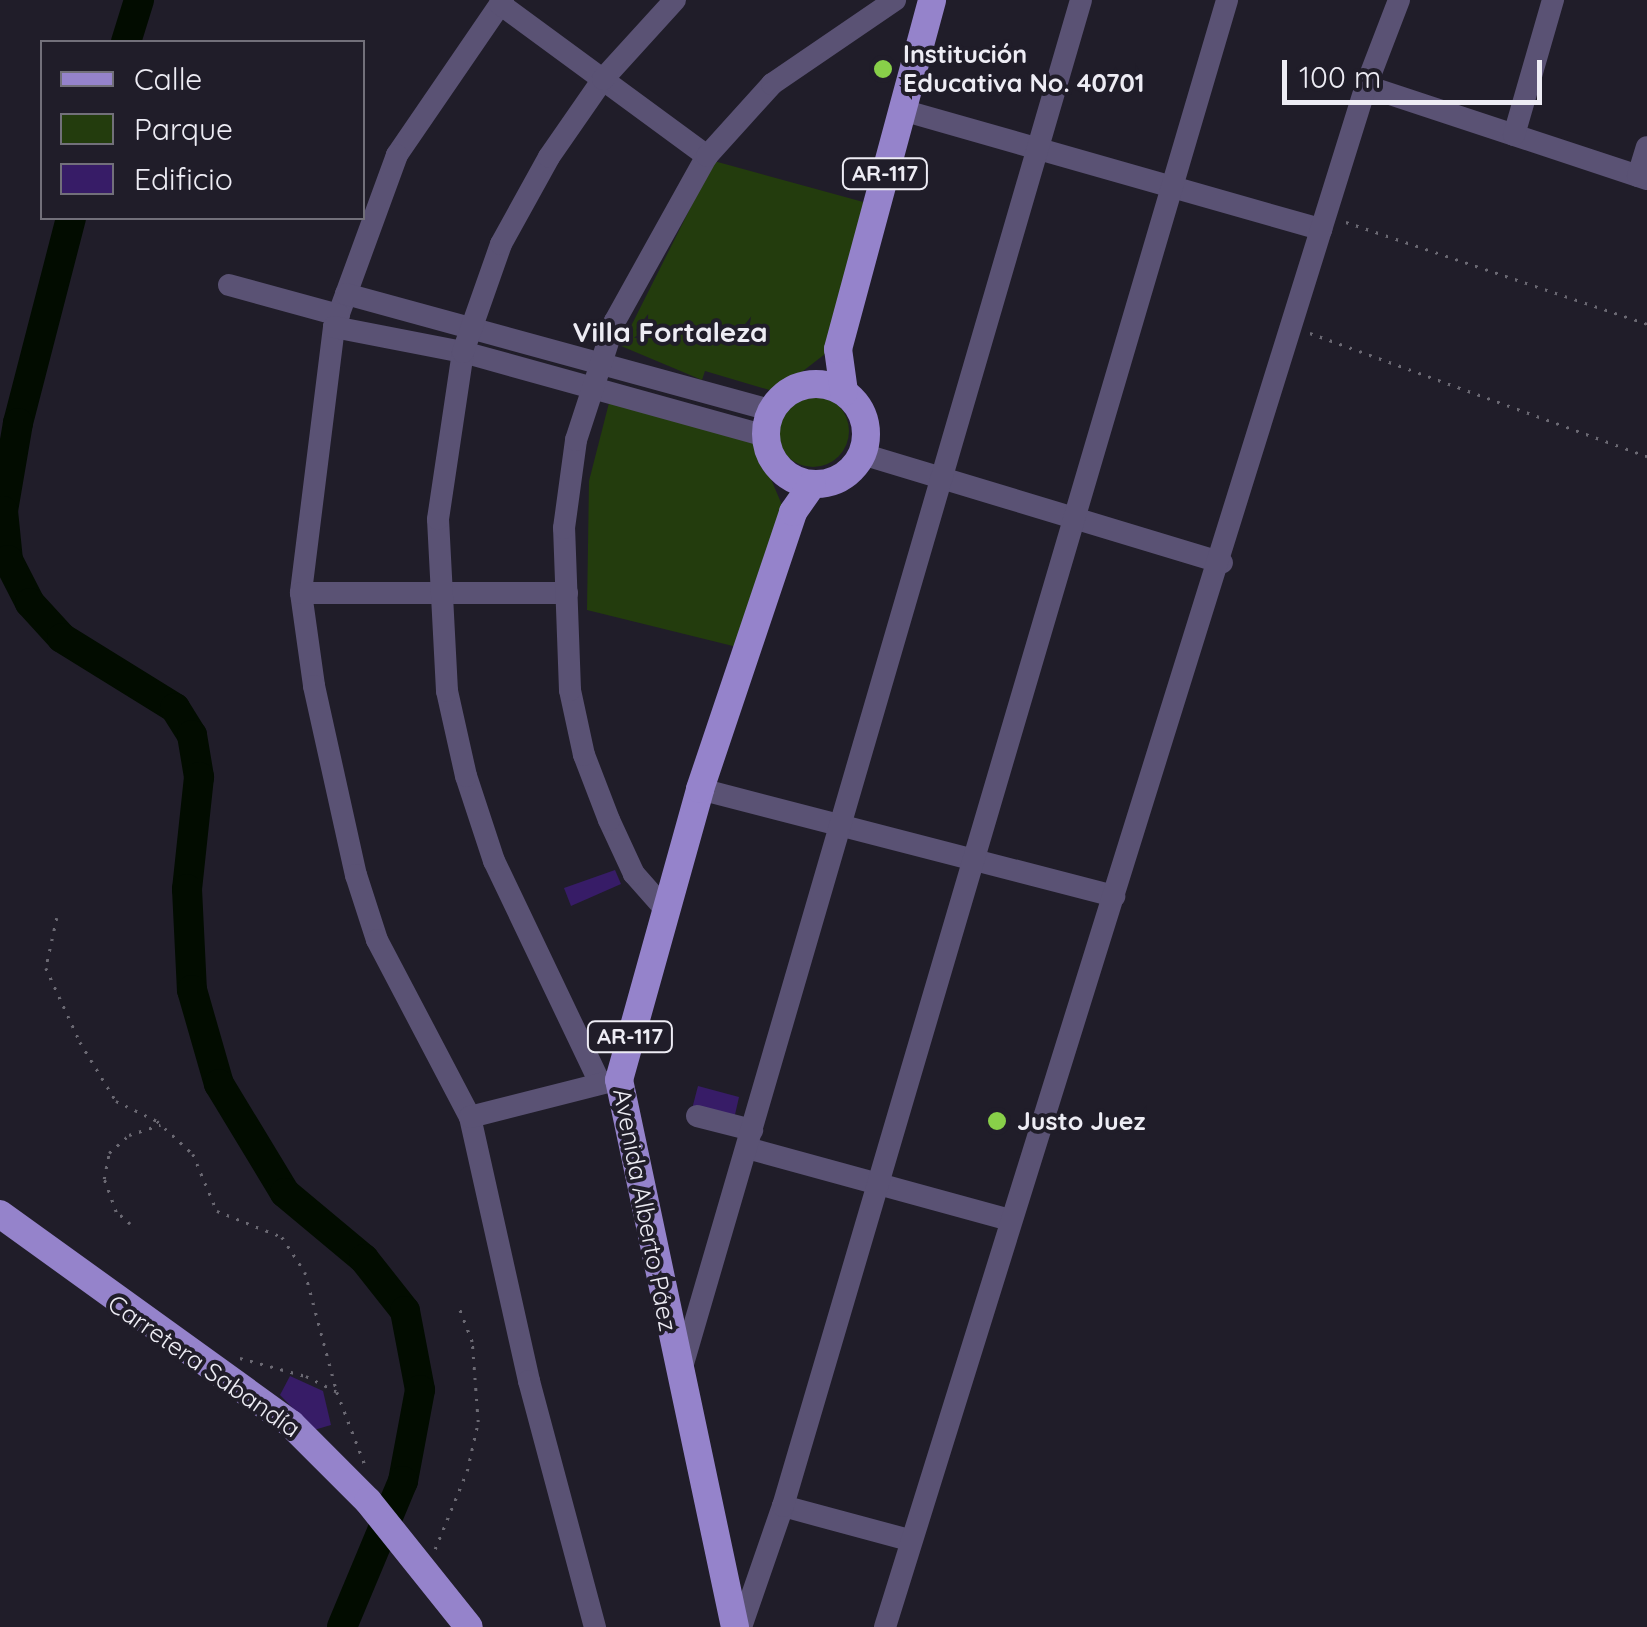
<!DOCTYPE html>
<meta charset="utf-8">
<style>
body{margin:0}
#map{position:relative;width:1647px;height:1627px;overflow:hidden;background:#201d29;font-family:Quicksand,sans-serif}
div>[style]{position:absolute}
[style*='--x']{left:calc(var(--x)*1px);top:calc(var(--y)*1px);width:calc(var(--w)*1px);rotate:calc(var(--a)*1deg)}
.green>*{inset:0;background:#233c0d}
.round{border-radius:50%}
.river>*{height:30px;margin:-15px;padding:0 15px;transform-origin:15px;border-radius:15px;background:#020c00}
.building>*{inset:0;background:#371c67}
.path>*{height:2.5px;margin-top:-1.25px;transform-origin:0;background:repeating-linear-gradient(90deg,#6b6973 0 2.5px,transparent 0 10.5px)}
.minor>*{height:22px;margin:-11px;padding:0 11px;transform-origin:11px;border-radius:11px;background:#5a5274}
.major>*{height:28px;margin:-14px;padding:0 14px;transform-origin:14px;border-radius:14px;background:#9583cb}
.major>.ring{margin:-14px;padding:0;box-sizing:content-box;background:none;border:28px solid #9583cb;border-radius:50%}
.dots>*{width:28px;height:28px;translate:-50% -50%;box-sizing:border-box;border:5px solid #201d29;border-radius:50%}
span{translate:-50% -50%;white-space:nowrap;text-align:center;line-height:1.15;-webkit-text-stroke:8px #201d29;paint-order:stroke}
.shield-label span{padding:2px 8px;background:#201d29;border:2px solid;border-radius:8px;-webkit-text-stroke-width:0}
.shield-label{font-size:22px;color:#edecf4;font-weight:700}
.poi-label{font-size:25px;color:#edecf4;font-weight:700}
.left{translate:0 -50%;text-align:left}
.street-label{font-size:25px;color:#edecf4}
.neighbourhood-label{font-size:28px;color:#edecf4;font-weight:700}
.legend{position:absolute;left:40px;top:40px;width:325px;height:180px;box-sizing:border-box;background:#201d29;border:2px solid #72707a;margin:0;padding:12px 18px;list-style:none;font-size:30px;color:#edecf4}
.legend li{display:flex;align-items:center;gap:20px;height:50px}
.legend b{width:50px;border:2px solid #72707a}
.scale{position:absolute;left:1282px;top:60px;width:260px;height:45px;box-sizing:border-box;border:5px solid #edecf4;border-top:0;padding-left:12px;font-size:30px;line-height:35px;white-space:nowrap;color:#edecf4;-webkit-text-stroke:8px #201d29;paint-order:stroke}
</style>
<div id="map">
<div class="green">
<i style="clip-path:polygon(714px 161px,867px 203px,825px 354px,776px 392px,705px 371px,702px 380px,621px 346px)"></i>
<i class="round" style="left:777px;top:395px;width:72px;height:72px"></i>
<i style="clip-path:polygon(610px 399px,751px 432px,782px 505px,737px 647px,587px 610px,589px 481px)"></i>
</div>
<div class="river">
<i style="--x:126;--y:42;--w:44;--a:-72.8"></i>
<i style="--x:71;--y:218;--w:212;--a:104.5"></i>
<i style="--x:18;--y:423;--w:89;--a:99.7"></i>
<i style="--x:3;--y:511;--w:49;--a:84.2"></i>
<i style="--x:8;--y:560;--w:48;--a:62.9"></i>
<i style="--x:30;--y:603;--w:47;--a:47.6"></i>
<i style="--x:62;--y:638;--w:133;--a:31.8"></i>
<i style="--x:175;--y:708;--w:32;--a:58"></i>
<i style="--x:192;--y:735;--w:43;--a:80.5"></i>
<i style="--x:199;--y:777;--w:113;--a:96.1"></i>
<i style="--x:187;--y:889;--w:101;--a:87.2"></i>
<i style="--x:192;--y:990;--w:98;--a:74"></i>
<i style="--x:219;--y:1084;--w:127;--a:58.8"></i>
<i style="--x:285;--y:1193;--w:103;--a:39.9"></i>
<i style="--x:364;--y:1259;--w:66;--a:51.7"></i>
<i style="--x:405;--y:1311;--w:80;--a:79.2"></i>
<i style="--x:420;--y:1390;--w:93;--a:100.6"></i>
<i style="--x:403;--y:1481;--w:158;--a:112.7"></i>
</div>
<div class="building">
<i style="clip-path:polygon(615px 870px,621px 884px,571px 906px,564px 888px)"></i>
<i style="clip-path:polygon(698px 1086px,739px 1097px,734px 1119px,692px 1109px)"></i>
<i style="clip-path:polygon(290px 1376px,323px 1391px,331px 1425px,314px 1430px,280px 1395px)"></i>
</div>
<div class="path">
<i style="--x:1346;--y:222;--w:318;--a:18.7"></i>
<i style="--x:1310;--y:333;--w:359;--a:20.1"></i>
<i style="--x:57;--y:918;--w:51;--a:102.4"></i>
<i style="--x:46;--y:968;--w:81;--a:65.3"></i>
<i style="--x:80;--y:1042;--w:69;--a:58.6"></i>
<i style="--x:116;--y:1101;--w:46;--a:26"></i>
<i style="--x:157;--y:1121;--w:49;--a:42.5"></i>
<i style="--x:193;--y:1154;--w:62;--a:67.2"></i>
<i style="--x:217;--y:1211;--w:70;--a:21.8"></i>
<i style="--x:282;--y:1237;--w:42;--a:56.7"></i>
<i style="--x:305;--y:1272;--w:124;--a:75.1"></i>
<i style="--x:130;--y:1224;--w:18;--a:-139"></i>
<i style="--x:116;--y:1212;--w:35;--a:-110"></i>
<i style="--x:104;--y:1179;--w:26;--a:-79"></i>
<i style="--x:109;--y:1153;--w:27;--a:-42"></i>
<i style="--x:129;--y:1135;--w:33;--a:-18"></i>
<i style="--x:240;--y:1358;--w:68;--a:15.3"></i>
<i style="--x:306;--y:1376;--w:35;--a:27"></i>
<i style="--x:337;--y:1392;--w:78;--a:69"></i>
<i style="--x:435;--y:1549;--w:84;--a:-67.7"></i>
<i style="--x:467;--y:1471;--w:50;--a:-77.3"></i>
<i style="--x:478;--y:1422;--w:80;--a:-94.3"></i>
<i style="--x:472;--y:1342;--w:36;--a:-111"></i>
</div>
<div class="minor">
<i style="--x:503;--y:0;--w:188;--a:124.4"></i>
<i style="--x:397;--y:155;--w:183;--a:110.1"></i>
<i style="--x:334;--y:327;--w:268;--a:97.1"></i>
<i style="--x:301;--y:593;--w:94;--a:82"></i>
<i style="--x:314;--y:686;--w:194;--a:77.5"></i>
<i style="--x:356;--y:875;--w:68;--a:72.1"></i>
<i style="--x:377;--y:940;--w:200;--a:62.3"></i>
<i style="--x:470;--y:1117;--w:271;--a:77.4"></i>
<i style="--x:529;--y:1381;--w:255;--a:75"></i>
<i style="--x:500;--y:4;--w:257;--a:36.3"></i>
<i style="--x:1366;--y:86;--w:296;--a:18.3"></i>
<i style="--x:902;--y:110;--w:436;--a:15.9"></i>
<i style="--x:1514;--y:135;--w:141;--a:-73.9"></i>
<i style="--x:1638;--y:176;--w:30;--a:-73"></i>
<i style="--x:229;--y:285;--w:114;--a:15.3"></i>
<i style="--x:346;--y:294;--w:441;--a:15.3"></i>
<i style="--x:334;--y:327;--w:131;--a:11"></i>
<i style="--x:463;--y:352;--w:313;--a:15.5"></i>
<i style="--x:862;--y:454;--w:376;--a:16.8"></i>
<i style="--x:301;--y:593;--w:266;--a:0"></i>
<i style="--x:700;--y:789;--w:428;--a:14.5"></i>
<i style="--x:665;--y:909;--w:47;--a:-131.5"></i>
<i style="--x:634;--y:874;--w:60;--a:-114.8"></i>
<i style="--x:609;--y:820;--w:70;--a:-111"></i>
<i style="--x:584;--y:755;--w:66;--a:-102.2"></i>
<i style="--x:570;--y:690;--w:162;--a:-92.1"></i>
<i style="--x:564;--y:528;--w:89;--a:-82.2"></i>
<i style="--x:576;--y:440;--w:125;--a:-71.9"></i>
<i style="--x:615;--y:321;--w:189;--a:-60.9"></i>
<i style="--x:707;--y:156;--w:97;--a:-47.9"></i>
<i style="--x:772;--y:84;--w:149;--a:-34.3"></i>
<i style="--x:600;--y:1083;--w:246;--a:-115.5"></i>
<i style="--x:494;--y:861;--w:89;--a:-108.2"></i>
<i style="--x:466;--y:776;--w:87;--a:-102.6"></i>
<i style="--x:447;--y:691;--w:172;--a:-93"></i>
<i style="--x:438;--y:519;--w:169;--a:-81.5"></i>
<i style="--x:463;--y:352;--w:114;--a:-70.6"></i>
<i style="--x:501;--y:244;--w:99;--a:-61.1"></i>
<i style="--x:549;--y:157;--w:95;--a:-55.3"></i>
<i style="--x:603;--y:79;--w:107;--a:-47.7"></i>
<i style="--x:697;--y:1116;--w:57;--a:14.3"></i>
<i style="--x:470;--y:1117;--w:146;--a:-14.2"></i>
<i style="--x:747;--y:1148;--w:273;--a:15.3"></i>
<i style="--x:680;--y:1374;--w:1431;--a:-73.73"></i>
<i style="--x:783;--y:1506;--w:131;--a:15.1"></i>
<i style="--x:741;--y:1627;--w:128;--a:-70.9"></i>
<i style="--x:783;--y:1506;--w:1570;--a:-73.57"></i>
<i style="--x:885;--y:1627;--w:1614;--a:-72.67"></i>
<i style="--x:1366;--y:86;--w:92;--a:-69"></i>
</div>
<div class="major">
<i class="ring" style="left:766px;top:384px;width:72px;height:72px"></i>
<i style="--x:844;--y:392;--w:43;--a:-97.9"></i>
<i style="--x:838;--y:349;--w:361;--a:-74.9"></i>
<i style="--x:0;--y:1214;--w:359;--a:35.8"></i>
<i style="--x:291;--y:1424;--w:109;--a:45"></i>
<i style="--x:368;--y:1501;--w:161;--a:51.3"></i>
<i style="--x:735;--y:1627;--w:559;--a:-101.97"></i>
<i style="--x:619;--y:1080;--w:302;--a:-74.4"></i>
<i style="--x:700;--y:789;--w:292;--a:-71.4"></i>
<i style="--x:793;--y:512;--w:33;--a:-55"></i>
</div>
<div class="dots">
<i style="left:883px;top:69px;background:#88cf49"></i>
<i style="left:997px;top:1121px;background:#88cf49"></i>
</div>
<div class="shield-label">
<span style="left:885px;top:174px">AR-117</span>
<span style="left:630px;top:1037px">AR-117</span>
</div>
<div class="poi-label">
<span class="left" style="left:903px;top:69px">Institución<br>Educativa No. 40701</span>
<span class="left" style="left:1017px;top:1121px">Justo Juez</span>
</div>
<div class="street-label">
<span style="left:645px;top:1210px;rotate:79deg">Avenida Alberto Páez</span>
<span style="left:204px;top:1366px;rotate:35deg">Carretera Sabandía</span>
</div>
<div class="neighbourhood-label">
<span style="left:670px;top:332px">Villa Fortaleza</span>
</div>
<ul class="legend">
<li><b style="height:12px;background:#9583cb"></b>Calle</li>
<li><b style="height:28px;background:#233c0d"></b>Parque</li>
<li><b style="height:28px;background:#371c67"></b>Edificio</li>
</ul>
<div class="scale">100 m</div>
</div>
